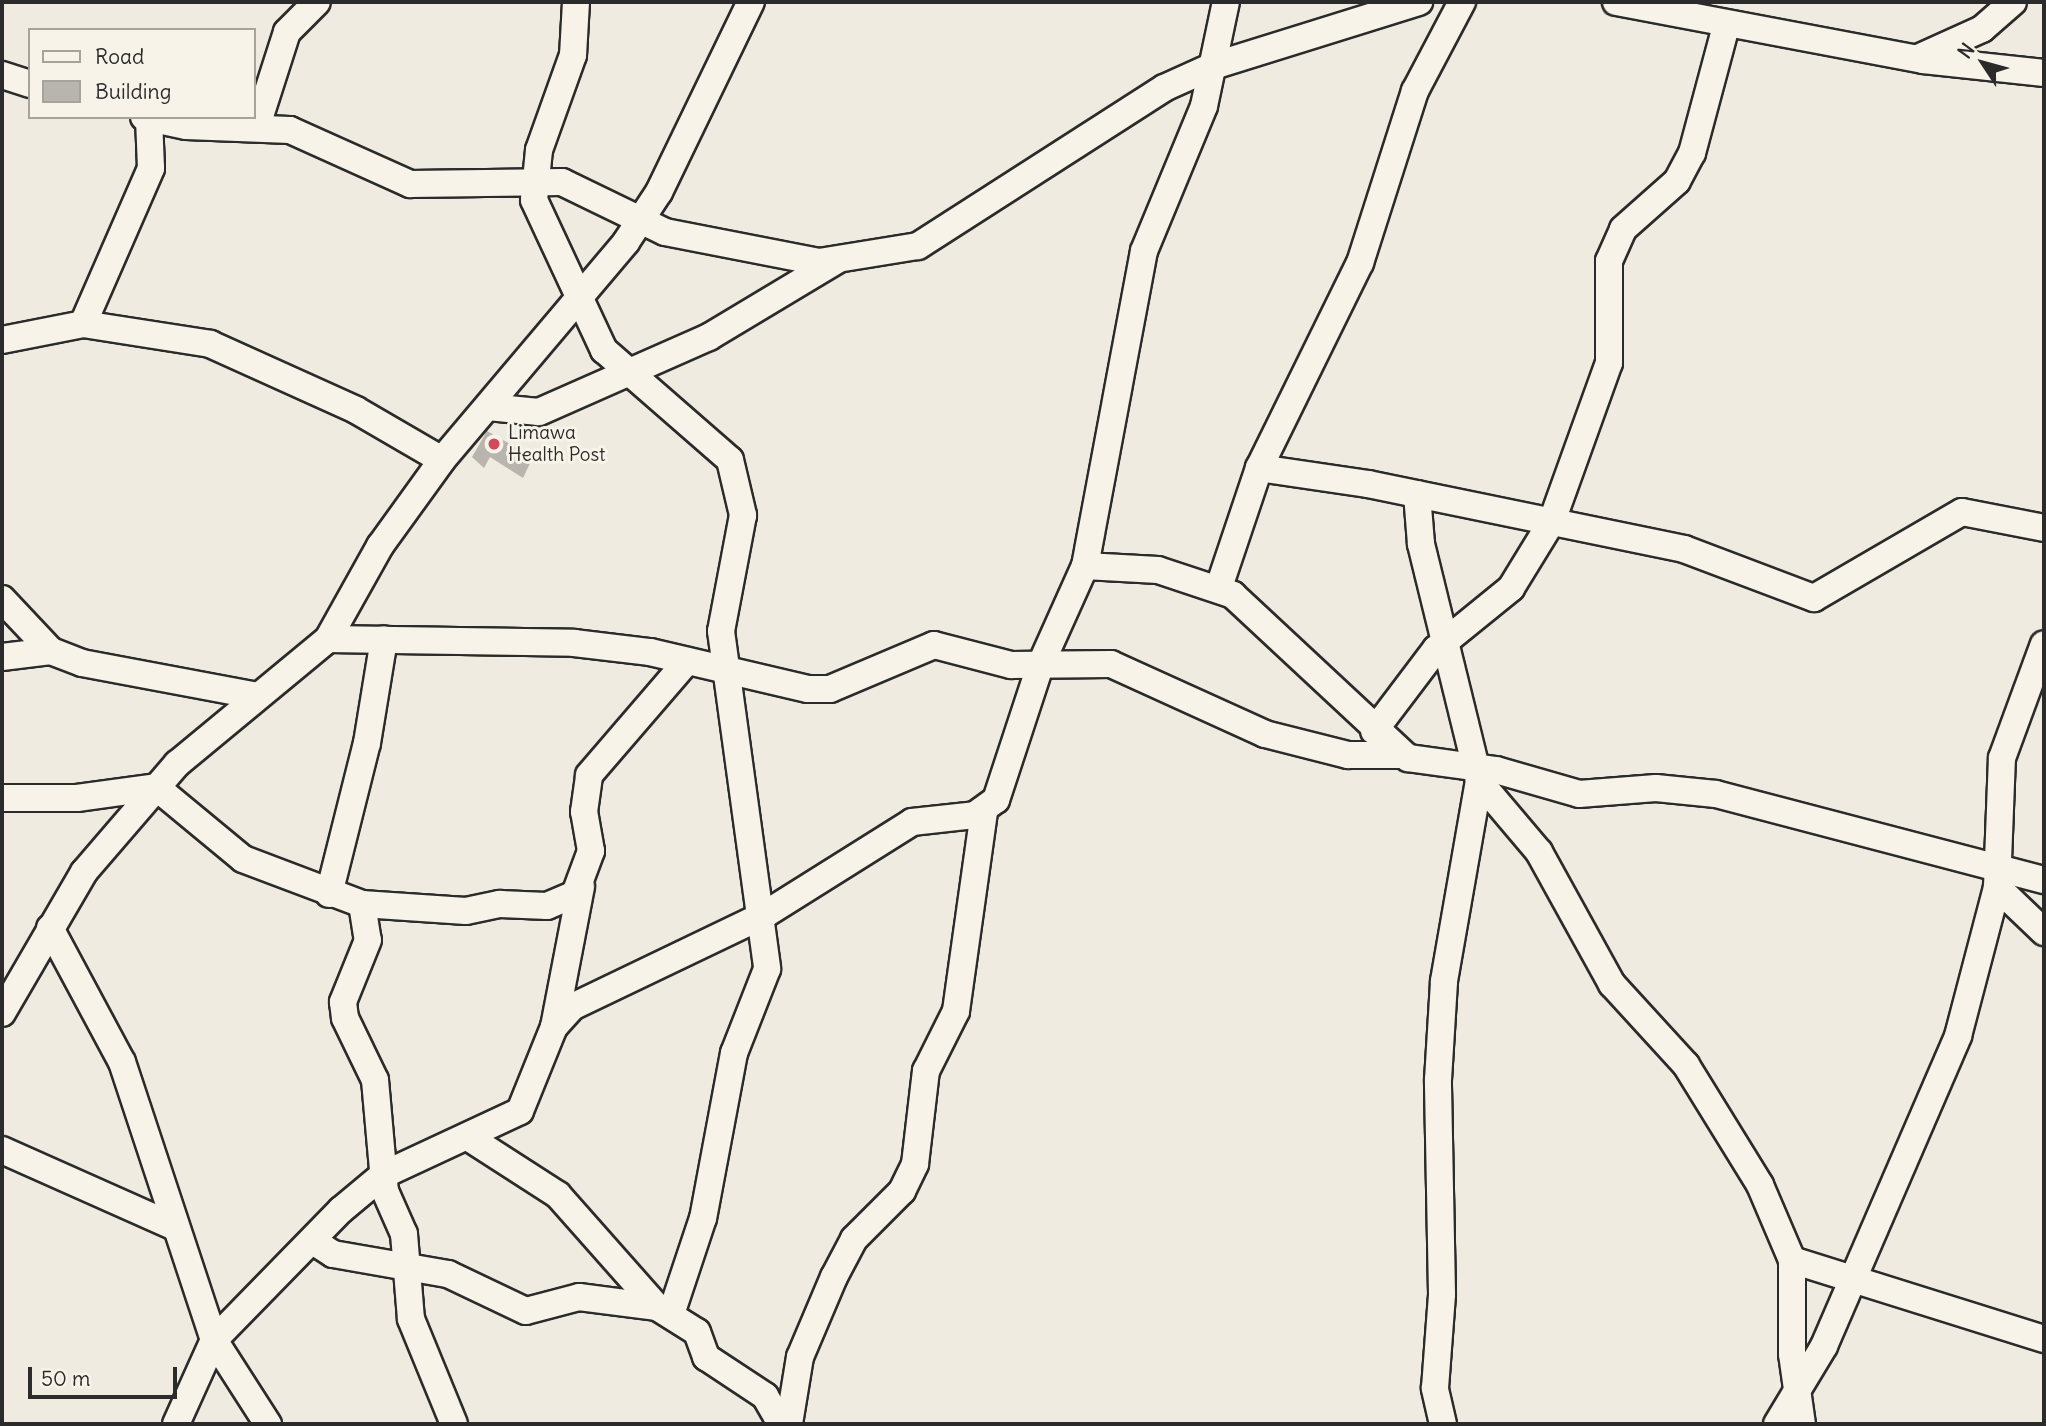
<!DOCTYPE html>
<style>
body{margin:0}
#map{position:relative;width:2046px;height:1426px;overflow:hidden;background:#efebe0;font-family:Delius,sans-serif}
div>[style]{position:absolute}
[style*='--x']{left:calc(var(--x)*1px);top:calc(var(--y)*1px);width:calc(var(--w)*1px);rotate:calc(var(--a)*1deg)}
.building>*{inset:0;background:#b8b5ae}
.roads{filter:drop-shadow(2px 0 #2b2b2b) drop-shadow(-2px 0 #2b2b2b) drop-shadow(0 2px #2b2b2b) drop-shadow(0 -2px #2b2b2b)}
.minor>*{height:26px;margin:-13px;padding:0 13px;transform-origin:13px;border-radius:13px;background:#f7f3e8}
.dots>*{width:19px;height:19px;translate:-50% -50%;box-sizing:border-box;border:4px solid #f7f3e8;border-radius:50%}
span{translate:-50% -50%;white-space:nowrap;text-align:center;line-height:1.15;-webkit-text-stroke:6px #f7f3e8;paint-order:stroke}
.poi-label{font-size:19px;color:#2b2b2b}
.left{translate:0 -50%;text-align:left}
.frame{position:absolute;inset:0;border:4px solid #2b2b2b;pointer-events:none}
.legend{position:absolute;left:28px;top:28px;width:228px;height:91px;box-sizing:border-box;background:#f7f3e8;border:2px solid #a5a39c;margin:0;padding:9px 12px;list-style:none;font-size:21px;color:#2b2b2b}
.legend li{display:flex;align-items:center;gap:14px;height:35px}
.legend b{width:35px;border:2px solid #a5a39c}
.north{position:absolute;left:1948px;top:28px;width:70px;height:70px;-webkit-text-stroke:5px #f7f3e8;paint-order:stroke;rotate:306deg;font-size:19px;font-weight:700;line-height:28px;text-align:center;color:#2b2b2b}
.north::after{content:'';display:block;margin:auto;width:24px;height:32px;background:#2b2b2b;clip-path:polygon(50% 0,100% 100%,50% 72%,0 100%)}
.scale{position:absolute;left:28px;top:1367px;width:149px;height:32px;box-sizing:border-box;border:4px solid #2b2b2b;border-top:0;padding-left:9px;font-size:21px;line-height:24px;white-space:nowrap;color:#2b2b2b;-webkit-text-stroke:5px #f7f3e8;paint-order:stroke}
</style>
<div id="map">
<div class="building">
<i style="clip-path:polygon(487px 431px,533px 457px,523px 478px,490px 457px,484px 468px,472px 457px)"></i>
</div>
<div class="roads">
<div class="minor">
<i style="--x:576;--y:2;--w:53;--a:93.2"></i>
<i style="--x:573;--y:55;--w:101;--a:109.7"></i>
<i style="--x:539;--y:150;--w:50;--a:95.7"></i>
<i style="--x:534;--y:200;--w:166;--a:65"></i>
<i style="--x:604;--y:350;--w:167;--a:41.1"></i>
<i style="--x:730;--y:460;--w:57;--a:76.7"></i>
<i style="--x:743;--y:515;--w:118;--a:100.7"></i>
<i style="--x:721;--y:631;--w:341;--a:82.2"></i>
<i style="--x:767;--y:969;--w:90;--a:111.4"></i>
<i style="--x:734;--y:1053;--w:168;--a:100.6"></i>
<i style="--x:703;--y:1218;--w:101;--a:108.4"></i>
<i style="--x:1616;--y:2;--w:312;--a:10.7"></i>
<i style="--x:1923;--y:60;--w:122;--a:6.1"></i>
<i style="--x:1920;--y:57;--w:68;--a:-24.3"></i>
<i style="--x:1982;--y:29;--w:41;--a:-41.1"></i>
<i style="--x:2;--y:75;--w:29;--a:18"></i>
<i style="--x:144;--y:117;--w:43;--a:12.1"></i>
<i style="--x:186;--y:126;--w:104;--a:2.2"></i>
<i style="--x:290;--y:130;--w:132;--a:24.2"></i>
<i style="--x:410;--y:184;--w:152;--a:-0.8"></i>
<i style="--x:562;--y:182;--w:114;--a:25.9"></i>
<i style="--x:665;--y:232;--w:157;--a:11"></i>
<i style="--x:819;--y:262;--w:100;--a:-9.2"></i>
<i style="--x:918;--y:246;--w:292;--a:-32.7"></i>
<i style="--x:1164;--y:88;--w:54;--a:-24.2"></i>
<i style="--x:1213;--y:66;--w:216;--a:-17.3"></i>
<i style="--x:247;--y:125;--w:18;--a:-41"></i>
<i style="--x:261;--y:113;--w:85;--a:-72.2"></i>
<i style="--x:287;--y:32;--w:42;--a:-45"></i>
<i style="--x:83;--y:324;--w:170;--a:-66.4"></i>
<i style="--x:151;--y:168;--w:49;--a:-92.3"></i>
<i style="--x:2;--y:340;--w:83;--a:-11.2"></i>
<i style="--x:83;--y:324;--w:129;--a:8.9"></i>
<i style="--x:210;--y:344;--w:160;--a:24.3"></i>
<i style="--x:356;--y:410;--w:99;--a:30.2"></i>
<i style="--x:488;--y:407;--w:51;--a:5.6"></i>
<i style="--x:539;--y:412;--w:186;--a:-23.8"></i>
<i style="--x:709;--y:337;--w:149;--a:-31"></i>
<i style="--x:1259;--y:468;--w:110;--a:8.4"></i>
<i style="--x:1368;--y:484;--w:323;--a:11.6"></i>
<i style="--x:1684;--y:549;--w:139;--a:20.7"></i>
<i style="--x:1814;--y:598;--w:171;--a:-30.2"></i>
<i style="--x:1962;--y:512;--w:84;--a:11"></i>
<i style="--x:1417;--y:494;--w:50;--a:85.4"></i>
<i style="--x:1421;--y:544;--w:244;--a:76.2"></i>
<i style="--x:1479;--y:781;--w:93;--a:49.8"></i>
<i style="--x:1539;--y:852;--w:151;--a:61.1"></i>
<i style="--x:1612;--y:984;--w:110;--a:47.6"></i>
<i style="--x:1686;--y:1065;--w:141;--a:58.3"></i>
<i style="--x:1760;--y:1185;--w:82;--a:66.9"></i>
<i style="--x:1792;--y:1260;--w:94;--a:90"></i>
<i style="--x:1792;--y:1354;--w:71;--a:81.9"></i>
<i style="--x:1085;--y:566;--w:73;--a:3.1"></i>
<i style="--x:1158;--y:570;--w:79;--a:18.4"></i>
<i style="--x:1233;--y:595;--w:239;--a:43"></i>
<i style="--x:1408;--y:758;--w:89;--a:7.8"></i>
<i style="--x:1496;--y:770;--w:86;--a:16.1"></i>
<i style="--x:1579;--y:794;--w:77;--a:-4.5"></i>
<i style="--x:1656;--y:788;--w:60;--a:5.7"></i>
<i style="--x:1716;--y:794;--w:339;--a:14.7"></i>
<i style="--x:1219;--y:587;--w:126;--a:-71.4"></i>
<i style="--x:1259;--y:468;--w:229;--a:-63.8"></i>
<i style="--x:1360;--y:263;--w:181;--a:-72.3"></i>
<i style="--x:1415;--y:91;--w:101;--a:-62.2"></i>
<i style="--x:2;--y:599;--w:71;--a:46.7"></i>
<i style="--x:51;--y:651;--w:33;--a:21"></i>
<i style="--x:82;--y:663;--w:179;--a:10.6"></i>
<i style="--x:328;--y:639;--w:246;--a:0.9"></i>
<i style="--x:574;--y:643;--w:77;--a:6.8"></i>
<i style="--x:650;--y:652;--w:162;--a:13.2"></i>
<i style="--x:808;--y:689;--w:22;--a:0"></i>
<i style="--x:830;--y:689;--w:113;--a:-22.9"></i>
<i style="--x:934;--y:645;--w:80;--a:14.6"></i>
<i style="--x:1011;--y:665;--w:100;--a:-0.6"></i>
<i style="--x:1111;--y:664;--w:169;--a:24.4"></i>
<i style="--x:1265;--y:734;--w:86;--a:14.2"></i>
<i style="--x:1348;--y:755;--w:56;--a:0"></i>
<i style="--x:2;--y:657;--w:49;--a:-7"></i>
<i style="--x:1374;--y:731;--w:103;--a:-52.9"></i>
<i style="--x:1436;--y:649;--w:97;--a:-39.1"></i>
<i style="--x:1511;--y:588;--w:79;--a:-58.5"></i>
<i style="--x:1552;--y:521;--w:168;--a:-70.2"></i>
<i style="--x:1609;--y:363;--w:102;--a:-90"></i>
<i style="--x:1609;--y:261;--w:35;--a:-66"></i>
<i style="--x:1623;--y:229;--w:72;--a:-41.6"></i>
<i style="--x:1677;--y:181;--w:32;--a:-62"></i>
<i style="--x:1692;--y:153;--w:131;--a:-75"></i>
<i style="--x:2;--y:798;--w:75;--a:0"></i>
<i style="--x:77;--y:798;--w:80;--a:-7.9"></i>
<i style="--x:156;--y:787;--w:113;--a:39.6"></i>
<i style="--x:243;--y:859;--w:127;--a:20.7"></i>
<i style="--x:362;--y:904;--w:36;--a:81"></i>
<i style="--x:368;--y:940;--w:67;--a:112"></i>
<i style="--x:343;--y:1002;--w:16;--a:83"></i>
<i style="--x:345;--y:1018;--w:69;--a:64.2"></i>
<i style="--x:375;--y:1080;--w:111;--a:84.9"></i>
<i style="--x:385;--y:1191;--w:47;--a:66.2"></i>
<i style="--x:404;--y:1234;--w:85;--a:85.3"></i>
<i style="--x:411;--y:1319;--w:113;--a:67.7"></i>
<i style="--x:1997;--y:887;--w:65;--a:43.8"></i>
<i style="--x:329;--y:894;--w:156;--a:-75.9"></i>
<i style="--x:367;--y:743;--w:105;--a:-80.7"></i>
<i style="--x:362;--y:904;--w:104;--a:3.9"></i>
<i style="--x:466;--y:911;--w:35;--a:-12"></i>
<i style="--x:500;--y:904;--w:47;--a:2.4"></i>
<i style="--x:547;--y:906;--w:30;--a:-23"></i>
<i style="--x:575;--y:894;--w:46;--a:-69.6"></i>
<i style="--x:591;--y:851;--w:40;--a:-100"></i>
<i style="--x:584;--y:812;--w:37;--a:-82"></i>
<i style="--x:589;--y:775;--w:150;--a:-49.3"></i>
<i style="--x:50;--y:928;--w:152;--a:61.8"></i>
<i style="--x:122;--y:1062;--w:293;--a:71.7"></i>
<i style="--x:214;--y:1340;--w:100;--a:57.3"></i>
<i style="--x:2;--y:1013;--w:163;--a:-59.8"></i>
<i style="--x:84;--y:872;--w:143;--a:-49.3"></i>
<i style="--x:177;--y:764;--w:196;--a:-39.6"></i>
<i style="--x:328;--y:639;--w:107;--a:-60.8"></i>
<i style="--x:380;--y:546;--w:106;--a:-54.2"></i>
<i style="--x:442;--y:460;--w:285;--a:-49.8"></i>
<i style="--x:626;--y:242;--w:60;--a:-56.6"></i>
<i style="--x:659;--y:192;--w:211;--a:-64.2"></i>
<i style="--x:554;--y:1027;--w:143;--a:-79.1"></i>
<i style="--x:468;--y:1137;--w:107;--a:32.8"></i>
<i style="--x:558;--y:1195;--w:149;--a:48.5"></i>
<i style="--x:2;--y:1150;--w:187;--a:24"></i>
<i style="--x:313;--y:1241;--w:24;--a:33"></i>
<i style="--x:333;--y:1254;--w:117;--a:9.9"></i>
<i style="--x:448;--y:1274;--w:86;--a:25.4"></i>
<i style="--x:526;--y:1311;--w:55;--a:-14.8"></i>
<i style="--x:579;--y:1297;--w:79;--a:7.3"></i>
<i style="--x:657;--y:1307;--w:47;--a:32"></i>
<i style="--x:697;--y:1332;--w:27;--a:70"></i>
<i style="--x:706;--y:1357;--w:71;--a:33.5"></i>
<i style="--x:765;--y:1396;--w:32;--a:60"></i>
<i style="--x:1792;--y:1260;--w:264;--a:17.4"></i>
<i style="--x:176;--y:1424;--w:92;--a:-65.7"></i>
<i style="--x:214;--y:1340;--w:182;--a:-45.7"></i>
<i style="--x:341;--y:1210;--w:55;--a:-39.8"></i>
<i style="--x:383;--y:1175;--w:151;--a:-25"></i>
<i style="--x:520;--y:1111;--w:91;--a:-68"></i>
<i style="--x:554;--y:1027;--w:27;--a:-48"></i>
<i style="--x:572;--y:1007;--w:213;--a:-25.6"></i>
<i style="--x:764;--y:915;--w:175;--a:-32.1"></i>
<i style="--x:912;--y:822;--w:63;--a:-6.3"></i>
<i style="--x:975;--y:815;--w:26;--a:-36"></i>
<i style="--x:996;--y:800;--w:141;--a:-71.8"></i>
<i style="--x:1040;--y:666;--w:110;--a:-65.8"></i>
<i style="--x:1085;--y:566;--w:320;--a:-79.4"></i>
<i style="--x:1144;--y:251;--w:157;--a:-67.5"></i>
<i style="--x:1204;--y:106;--w:106;--a:-78.1"></i>
<i style="--x:789;--y:1424;--w:68;--a:-80.7"></i>
<i style="--x:800;--y:1357;--w:87;--a:-67"></i>
<i style="--x:834;--y:1277;--w:43;--a:-62.2"></i>
<i style="--x:854;--y:1239;--w:68;--a:-45"></i>
<i style="--x:902;--y:1191;--w:30;--a:-64"></i>
<i style="--x:915;--y:1164;--w:94;--a:-83.3"></i>
<i style="--x:926;--y:1071;--w:67;--a:-63.4"></i>
<i style="--x:956;--y:1011;--w:201;--a:-82"></i>
<i style="--x:1443;--y:1424;--w:37;--a:-103"></i>
<i style="--x:1435;--y:1388;--w:94;--a:-85.7"></i>
<i style="--x:1442;--y:1294;--w:214;--a:-91.1"></i>
<i style="--x:1438;--y:1080;--w:99;--a:-86.5"></i>
<i style="--x:1444;--y:981;--w:203;--a:-80.1"></i>
<i style="--x:1777;--y:1424;--w:91;--a:-58.9"></i>
<i style="--x:1824;--y:1346;--w:338;--a:-66.6"></i>
<i style="--x:1958;--y:1036;--w:154;--a:-75.3"></i>
<i style="--x:1997;--y:887;--w:129;--a:-87.8"></i>
<i style="--x:2002;--y:758;--w:121;--a:-69.8"></i>
</div>
</div>
<div class="dots">
<i style="left:494px;top:444px;background:#d1495b"></i>
</div>
<div class="poi-label">
<span class="left" style="left:508px;top:444px">Limawa<br>Health Post</span>
</div>
<div class="frame"></div>
<ul class="legend">
<li><b style="height:9px;background:#f7f3e8"></b>Road</li>
<li><b style="height:19px;background:#b8b5ae"></b>Building</li>
</ul>
<div class="north">N</div>
<div class="scale">50 m</div>
</div>
